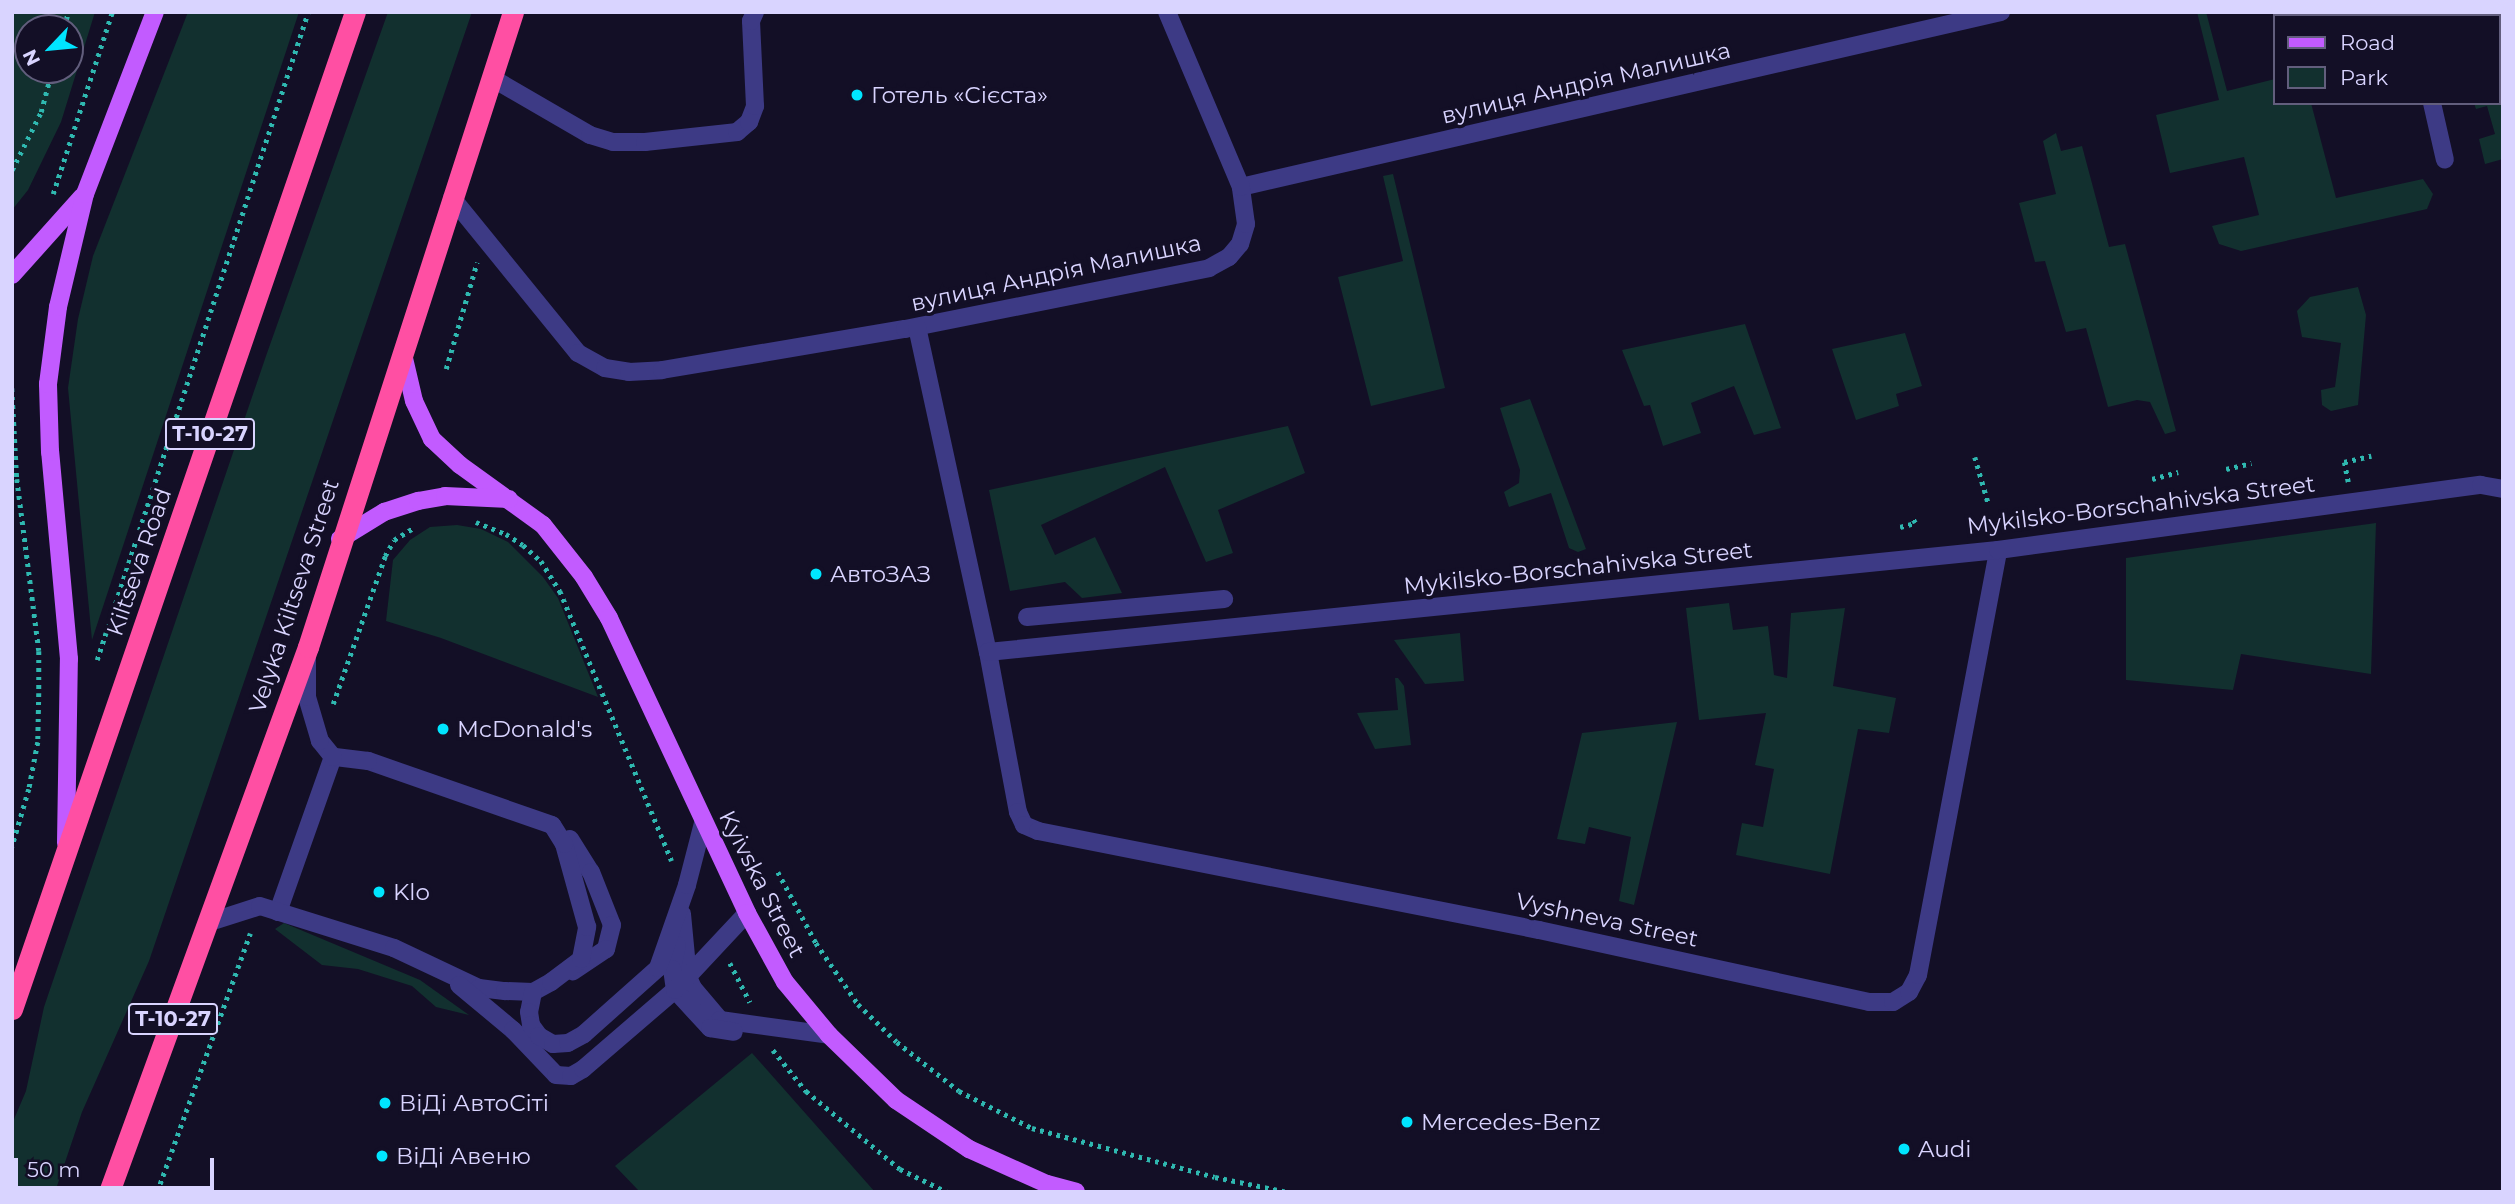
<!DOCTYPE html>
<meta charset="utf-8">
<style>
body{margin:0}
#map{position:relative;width:2515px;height:1204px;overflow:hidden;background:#130f26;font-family:Montserrat,sans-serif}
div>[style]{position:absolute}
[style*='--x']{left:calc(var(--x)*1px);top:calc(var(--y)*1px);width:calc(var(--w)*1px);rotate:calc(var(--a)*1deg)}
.green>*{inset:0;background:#12302f}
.path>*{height:4.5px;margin-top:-2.25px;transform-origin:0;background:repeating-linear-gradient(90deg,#2fb8b0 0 3.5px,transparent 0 8.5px)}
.minor>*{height:18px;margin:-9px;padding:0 9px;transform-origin:9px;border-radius:9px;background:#3d3a85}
.major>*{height:18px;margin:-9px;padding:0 9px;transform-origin:9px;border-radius:9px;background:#c25bff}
.highway>*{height:21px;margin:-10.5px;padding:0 10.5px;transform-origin:10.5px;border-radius:10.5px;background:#ff4fa3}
.dots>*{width:19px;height:19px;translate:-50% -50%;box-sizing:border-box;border:4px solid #130f26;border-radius:50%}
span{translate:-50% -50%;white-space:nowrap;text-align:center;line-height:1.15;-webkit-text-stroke:7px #130f26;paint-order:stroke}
.shield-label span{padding:2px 5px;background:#130f26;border:2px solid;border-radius:5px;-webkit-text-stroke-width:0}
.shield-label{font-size:21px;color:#d9d4ff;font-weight:700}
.street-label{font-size:23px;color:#d9d4ff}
.poi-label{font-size:23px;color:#d9d4ff}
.left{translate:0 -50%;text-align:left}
.frame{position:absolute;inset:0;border:14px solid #d9d4ff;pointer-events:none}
.legend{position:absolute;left:2273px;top:14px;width:228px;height:91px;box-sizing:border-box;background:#130f26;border:2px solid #625e7d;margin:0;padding:9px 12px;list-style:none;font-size:21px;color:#d9d4ff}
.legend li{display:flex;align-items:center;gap:14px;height:35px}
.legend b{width:35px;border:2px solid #625e7d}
.north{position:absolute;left:14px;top:14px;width:70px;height:70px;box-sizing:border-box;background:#130f26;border:2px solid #625e7d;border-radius:50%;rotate:244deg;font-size:19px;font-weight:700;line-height:28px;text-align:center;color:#d9d4ff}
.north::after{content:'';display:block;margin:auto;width:24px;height:32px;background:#00e5ff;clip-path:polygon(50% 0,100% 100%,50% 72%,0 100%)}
.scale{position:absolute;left:14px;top:1158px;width:200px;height:32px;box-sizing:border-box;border:4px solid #d9d4ff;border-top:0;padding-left:9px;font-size:21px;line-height:24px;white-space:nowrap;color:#d9d4ff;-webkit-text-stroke:5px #130f26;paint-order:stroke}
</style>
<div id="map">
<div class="green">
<i style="clip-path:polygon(evenodd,12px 12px,95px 12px,61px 122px,28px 190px,12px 210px,12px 12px,28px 28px,70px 28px,70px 70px,28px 70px,28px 28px)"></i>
<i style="clip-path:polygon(188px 12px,299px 12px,92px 640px,68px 388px,78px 319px,93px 256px)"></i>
<i style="clip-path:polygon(388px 12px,472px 12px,149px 961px,82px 1112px,55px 1192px,12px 1192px,12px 1124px,26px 1091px,44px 1007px,266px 356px)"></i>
<i style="clip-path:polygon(2197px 12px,2206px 12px,2227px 91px,2275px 79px,2275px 103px,2311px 103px,2336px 198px,2423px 179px,2433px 194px,2427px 209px,2241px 251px,2219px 244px,2212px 226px,2259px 215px,2244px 157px,2170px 173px,2156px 115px,2219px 100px)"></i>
<i style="clip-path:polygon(2503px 13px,2503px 159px,2485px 164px,2479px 139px,2495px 134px,2487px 106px,2476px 109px,2474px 103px,2499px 103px,2499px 16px,2494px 16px)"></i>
<i style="clip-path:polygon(2056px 133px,2061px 151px,2082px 146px,2109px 247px,2125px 244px,2176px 431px,2165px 434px,2150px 402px,2137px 400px,2108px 407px,2086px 328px,2066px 332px,2045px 261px,2035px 262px,2019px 203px,2056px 194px,2043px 141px)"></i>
<i style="clip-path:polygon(1393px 174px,1445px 388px,1371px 406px,1338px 277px,1403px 261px,1383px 176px)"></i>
<i style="clip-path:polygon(2358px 287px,2366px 315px,2358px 405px,2331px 411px,2322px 405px,2321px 390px,2335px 387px,2341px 343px,2302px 337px,2297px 311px,2310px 297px)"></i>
<i style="clip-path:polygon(1745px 324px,1781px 428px,1754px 435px,1734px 386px,1691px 403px,1701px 433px,1663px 446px,1650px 405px,1644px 406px,1622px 350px)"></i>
<i style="clip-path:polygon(1905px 333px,1922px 386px,1896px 394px,1899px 406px,1856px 420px,1832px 349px)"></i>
<i style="clip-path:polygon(1530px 399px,1586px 549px,1578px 552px,1569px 548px,1551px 493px,1509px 507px,1504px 492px,1519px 483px,1520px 470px,1500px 408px)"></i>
<i style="clip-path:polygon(1288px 426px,1305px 473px,1218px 510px,1233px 553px,1206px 562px,1165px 467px,1041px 525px,1055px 555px,1095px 537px,1122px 593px,1082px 598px,1065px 582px,1010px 591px,989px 490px)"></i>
<i style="clip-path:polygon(2376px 523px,2371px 674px,2241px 654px,2233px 690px,2126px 680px,2126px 558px)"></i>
<i style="clip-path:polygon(457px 525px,481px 529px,508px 542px,543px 577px,558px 598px,598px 697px,441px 638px,386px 621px,393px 560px,410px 540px,430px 527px)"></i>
<i style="clip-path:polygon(1729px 603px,1733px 630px,1768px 626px,1774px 675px,1787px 678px,1791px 613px,1845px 608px,1833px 686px,1896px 698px,1889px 733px,1858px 729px,1830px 874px,1736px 855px,1742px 823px,1763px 827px,1774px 769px,1755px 765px,1766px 713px,1699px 720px,1686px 608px)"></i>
<i style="clip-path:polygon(1460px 633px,1464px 681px,1425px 684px,1394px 640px)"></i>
<i style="clip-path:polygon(1395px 678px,1398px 678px,1404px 686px,1411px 745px,1375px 749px,1357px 713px,1398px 710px)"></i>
<i style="clip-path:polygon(1677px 722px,1634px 905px,1619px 901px,1631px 837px,1589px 827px,1585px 844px,1557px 839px,1582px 733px)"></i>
<i style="clip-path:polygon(284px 923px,420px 980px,469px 1015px,436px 1007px,412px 986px,358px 969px,322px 965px,275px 929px)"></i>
<i style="clip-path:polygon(752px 1053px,875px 1192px,640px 1192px,615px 1166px)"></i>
</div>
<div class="path">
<i style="--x:64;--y:28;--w:16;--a:-76"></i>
<i style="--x:12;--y:170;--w:65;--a:-63.4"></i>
<i style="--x:41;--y:112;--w:43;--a:-75.3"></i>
<i style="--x:53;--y:194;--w:191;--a:-72"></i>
<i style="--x:446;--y:369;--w:111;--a:-73.8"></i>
<i style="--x:12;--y:388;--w:91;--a:86.9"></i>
<i style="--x:17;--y:479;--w:173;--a:82.7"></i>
<i style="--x:39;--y:651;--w:42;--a:90"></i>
<i style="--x:39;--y:693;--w:49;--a:91.2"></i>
<i style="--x:38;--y:742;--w:48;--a:100.8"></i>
<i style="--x:29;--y:789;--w:60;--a:106.3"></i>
<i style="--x:1975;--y:457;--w:47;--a:73.9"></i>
<i style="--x:2226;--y:469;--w:26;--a:-13"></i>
<i style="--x:2152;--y:479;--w:27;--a:-15"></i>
<i style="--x:2348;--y:482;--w:20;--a:-101"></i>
<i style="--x:2344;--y:462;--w:28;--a:-13"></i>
<i style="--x:476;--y:522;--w:32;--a:22"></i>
<i style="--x:506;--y:534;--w:20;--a:33"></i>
<i style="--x:523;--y:545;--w:24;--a:42"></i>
<i style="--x:541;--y:561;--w:36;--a:58"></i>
<i style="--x:560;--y:591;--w:292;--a:67.5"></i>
<i style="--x:1900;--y:527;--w:16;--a:-15"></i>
<i style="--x:1915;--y:523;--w:7;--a:-117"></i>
<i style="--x:97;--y:660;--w:681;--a:-71.96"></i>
<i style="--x:333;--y:704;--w:157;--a:-70.6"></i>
<i style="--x:385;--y:556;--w:18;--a:-61"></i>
<i style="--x:394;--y:540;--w:22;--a:-32"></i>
<i style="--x:778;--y:872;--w:81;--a:61.8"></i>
<i style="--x:816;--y:943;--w:74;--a:55.5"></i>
<i style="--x:858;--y:1004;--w:54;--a:44.3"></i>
<i style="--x:897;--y:1042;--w:79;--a:38.3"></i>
<i style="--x:959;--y:1091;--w:82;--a:26.9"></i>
<i style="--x:1032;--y:1128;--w:189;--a:15"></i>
<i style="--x:1215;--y:1177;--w:75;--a:11.6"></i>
<i style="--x:730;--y:963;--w:44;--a:62.9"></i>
<i style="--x:773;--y:1050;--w:53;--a:51.2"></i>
<i style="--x:806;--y:1091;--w:122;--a:39.7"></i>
<i style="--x:900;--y:1169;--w:52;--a:26.1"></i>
<i style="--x:157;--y:1192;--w:275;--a:-70.2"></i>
</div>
<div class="minor">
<i style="--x:2410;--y:12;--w:4;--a:76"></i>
<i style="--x:492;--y:78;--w:113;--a:30.2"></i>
<i style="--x:590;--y:135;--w:24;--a:17"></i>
<i style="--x:613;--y:142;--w:32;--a:0"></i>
<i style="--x:645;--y:142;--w:93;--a:-6.2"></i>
<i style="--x:737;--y:132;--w:16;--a:-40"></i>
<i style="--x:749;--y:122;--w:17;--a:-69"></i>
<i style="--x:755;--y:106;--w:85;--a:-92.7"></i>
<i style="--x:751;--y:21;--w:10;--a:-66"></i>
<i style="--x:2432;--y:103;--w:58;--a:77.2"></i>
<i style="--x:1241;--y:187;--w:780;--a:-12.97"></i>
<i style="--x:452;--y:198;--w:200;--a:50.9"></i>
<i style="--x:578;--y:353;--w:31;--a:29"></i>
<i style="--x:605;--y:368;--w:24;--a:9"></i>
<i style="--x:629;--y:372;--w:33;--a:-3"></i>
<i style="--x:662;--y:370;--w:246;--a:-9.6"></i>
<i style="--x:905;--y:329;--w:310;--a:-11.3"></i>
<i style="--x:1209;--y:268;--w:23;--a:-29"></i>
<i style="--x:1229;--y:257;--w:17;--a:-50"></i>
<i style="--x:1240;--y:244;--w:21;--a:-73"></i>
<i style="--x:1246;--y:224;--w:37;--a:-98"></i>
<i style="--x:1241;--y:187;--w:190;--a:-112.9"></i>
<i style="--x:917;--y:327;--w:333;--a:77.7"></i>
<i style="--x:988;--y:652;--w:163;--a:79.4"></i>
<i style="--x:1018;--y:812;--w:14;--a:65"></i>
<i style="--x:1024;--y:825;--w:15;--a:23"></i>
<i style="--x:1038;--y:831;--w:511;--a:11.18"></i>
<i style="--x:1539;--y:930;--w:338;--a:12.3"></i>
<i style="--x:1869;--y:1002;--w:24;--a:0"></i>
<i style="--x:1893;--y:1002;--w:19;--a:-32"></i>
<i style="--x:1909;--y:992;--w:19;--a:-62"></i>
<i style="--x:1918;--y:975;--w:432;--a:-79.3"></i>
<i style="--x:1027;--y:617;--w:198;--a:-5.2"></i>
<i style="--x:988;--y:652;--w:1015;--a:-5.77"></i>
<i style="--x:1998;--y:550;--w:487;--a:-7.7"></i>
<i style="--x:2481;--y:485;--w:22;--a:10"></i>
<i style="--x:570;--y:839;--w:39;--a:58"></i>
<i style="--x:591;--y:872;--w:57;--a:68.4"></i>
<i style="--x:612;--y:925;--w:25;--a:104"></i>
<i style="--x:606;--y:949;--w:40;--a:146"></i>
<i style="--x:278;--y:912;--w:164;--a:-70.5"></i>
<i style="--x:682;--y:914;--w:63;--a:84.6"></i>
<i style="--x:688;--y:977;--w:12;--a:66"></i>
<i style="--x:693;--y:988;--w:42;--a:49.8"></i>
<i style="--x:720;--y:1020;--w:110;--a:7.8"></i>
<i style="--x:210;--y:922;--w:52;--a:-17.7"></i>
<i style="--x:260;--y:906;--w:140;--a:17.4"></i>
<i style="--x:394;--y:948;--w:94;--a:25.2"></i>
<i style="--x:479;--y:988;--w:26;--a:7"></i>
<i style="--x:505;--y:991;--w:28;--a:2"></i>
<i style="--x:533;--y:992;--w:21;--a:-29"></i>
<i style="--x:551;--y:982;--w:38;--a:-37"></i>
<i style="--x:581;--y:959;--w:33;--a:-79"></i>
<i style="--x:587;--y:927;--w:86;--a:-105.5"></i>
<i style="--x:564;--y:844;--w:22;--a:-122"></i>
<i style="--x:552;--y:825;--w:195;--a:-160.8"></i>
<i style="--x:368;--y:761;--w:35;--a:-173"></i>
<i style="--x:333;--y:757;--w:21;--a:-129"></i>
<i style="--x:320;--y:741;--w:46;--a:-106.5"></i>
<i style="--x:307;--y:697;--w:40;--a:-90"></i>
<i style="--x:677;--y:945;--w:25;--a:102"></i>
<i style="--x:672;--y:969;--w:21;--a:82"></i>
<i style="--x:675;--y:990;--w:52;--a:47.4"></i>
<i style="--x:710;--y:1028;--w:24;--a:9"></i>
<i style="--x:459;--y:985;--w:70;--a:39.8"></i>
<i style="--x:513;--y:1030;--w:62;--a:46.3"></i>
<i style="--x:556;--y:1075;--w:15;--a:4"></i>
<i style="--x:571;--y:1076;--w:14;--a:-30"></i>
<i style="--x:583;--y:1069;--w:121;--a:-40.7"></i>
<i style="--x:675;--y:990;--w:105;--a:-46.9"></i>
<i style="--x:533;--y:992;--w:20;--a:101"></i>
<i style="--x:529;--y:1012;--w:13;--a:81"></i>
<i style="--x:531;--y:1025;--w:14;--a:54"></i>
<i style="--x:539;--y:1036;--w:16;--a:30"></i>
<i style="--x:553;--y:1044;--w:15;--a:-4"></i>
<i style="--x:568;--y:1043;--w:18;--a:-29"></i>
<i style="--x:584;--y:1034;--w:99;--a:-41.7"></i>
<i style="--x:658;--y:968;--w:88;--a:-70.7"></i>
<i style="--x:687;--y:885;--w:64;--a:-75.5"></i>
</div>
<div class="major">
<i style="--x:12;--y:275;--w:105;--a:-48.1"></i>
<i style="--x:403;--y:354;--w:48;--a:76.8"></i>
<i style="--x:414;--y:401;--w:42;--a:64.7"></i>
<i style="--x:432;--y:439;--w:38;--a:43"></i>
<i style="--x:460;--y:465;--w:102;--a:35.9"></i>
<i style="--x:543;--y:525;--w:66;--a:51.7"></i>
<i style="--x:584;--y:577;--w:48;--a:58.6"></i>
<i style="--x:609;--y:618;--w:326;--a:64.9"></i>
<i style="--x:747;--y:913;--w:79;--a:61.2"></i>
<i style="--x:785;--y:982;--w:69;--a:50.3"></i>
<i style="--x:829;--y:1035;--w:93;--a:44.1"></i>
<i style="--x:896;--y:1100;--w:88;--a:33.9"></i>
<i style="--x:969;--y:1149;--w:85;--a:24.2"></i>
<i style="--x:1047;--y:1184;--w:30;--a:15"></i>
<i style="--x:340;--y:539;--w:52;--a:-31.5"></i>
<i style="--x:384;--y:512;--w:36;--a:-18"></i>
<i style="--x:418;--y:501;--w:27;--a:-10"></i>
<i style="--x:445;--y:496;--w:64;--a:2.7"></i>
<i style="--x:66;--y:843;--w:184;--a:-89.1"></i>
<i style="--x:69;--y:659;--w:208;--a:-95.2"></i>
<i style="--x:50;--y:452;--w:68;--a:-91.7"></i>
<i style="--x:48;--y:384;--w:78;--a:-82.6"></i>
<i style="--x:58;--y:307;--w:116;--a:-76.6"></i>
<i style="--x:85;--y:194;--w:195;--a:-69"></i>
</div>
<div class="highway">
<i style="--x:12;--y:1009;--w:1054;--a:-71.02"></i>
<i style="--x:109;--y:1192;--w:580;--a:-69.94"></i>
<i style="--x:308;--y:647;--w:667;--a:-72.11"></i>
</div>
<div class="dots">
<i style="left:857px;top:95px;background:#00e5ff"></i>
<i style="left:816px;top:574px;background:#00e5ff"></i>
<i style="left:443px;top:729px;background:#00e5ff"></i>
<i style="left:379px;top:892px;background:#00e5ff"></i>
<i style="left:385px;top:1103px;background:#00e5ff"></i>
<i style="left:1407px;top:1122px;background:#00e5ff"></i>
<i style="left:1904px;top:1149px;background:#00e5ff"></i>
<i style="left:382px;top:1156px;background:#00e5ff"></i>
</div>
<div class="shield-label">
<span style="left:210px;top:434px">Т-10-27</span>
<span style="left:173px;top:1019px">Т-10-27</span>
</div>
<div class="street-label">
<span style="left:1586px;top:83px;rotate:-13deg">вулиця Андрія Малишка</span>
<span style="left:1056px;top:273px;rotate:-12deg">вулиця Андрія Малишка</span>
<span style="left:2141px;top:505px;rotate:-7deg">Mykilsko-Borschahivska Street</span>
<span style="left:139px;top:562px;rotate:-71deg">Kiltseva Road</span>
<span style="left:1578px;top:568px;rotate:-6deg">Mykilsko-Borschahivska Street</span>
<span style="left:294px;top:596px;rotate:-72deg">Velyka Kiltseva Street</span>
<span style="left:762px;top:884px;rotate:63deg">Kyivska Street</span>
<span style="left:1607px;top:920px;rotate:12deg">Vyshneva Street</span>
</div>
<div class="poi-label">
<span class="left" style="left:871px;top:95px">Готель «Сієста»</span>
<span class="left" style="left:830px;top:574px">АвтоЗАЗ</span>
<span class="left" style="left:457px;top:729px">McDonald's</span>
<span class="left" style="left:393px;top:892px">Klo</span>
<span class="left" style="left:399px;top:1103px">ВіДі АвтоСіті</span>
<span class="left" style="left:1421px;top:1122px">Mercedes-Benz</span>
<span class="left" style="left:1918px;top:1149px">Audi</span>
<span class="left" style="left:396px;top:1156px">ВіДі Авеню</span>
</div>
<div class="frame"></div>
<ul class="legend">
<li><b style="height:9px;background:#c25bff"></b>Road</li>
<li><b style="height:19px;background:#12302f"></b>Park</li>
</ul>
<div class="north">N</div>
<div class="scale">50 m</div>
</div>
